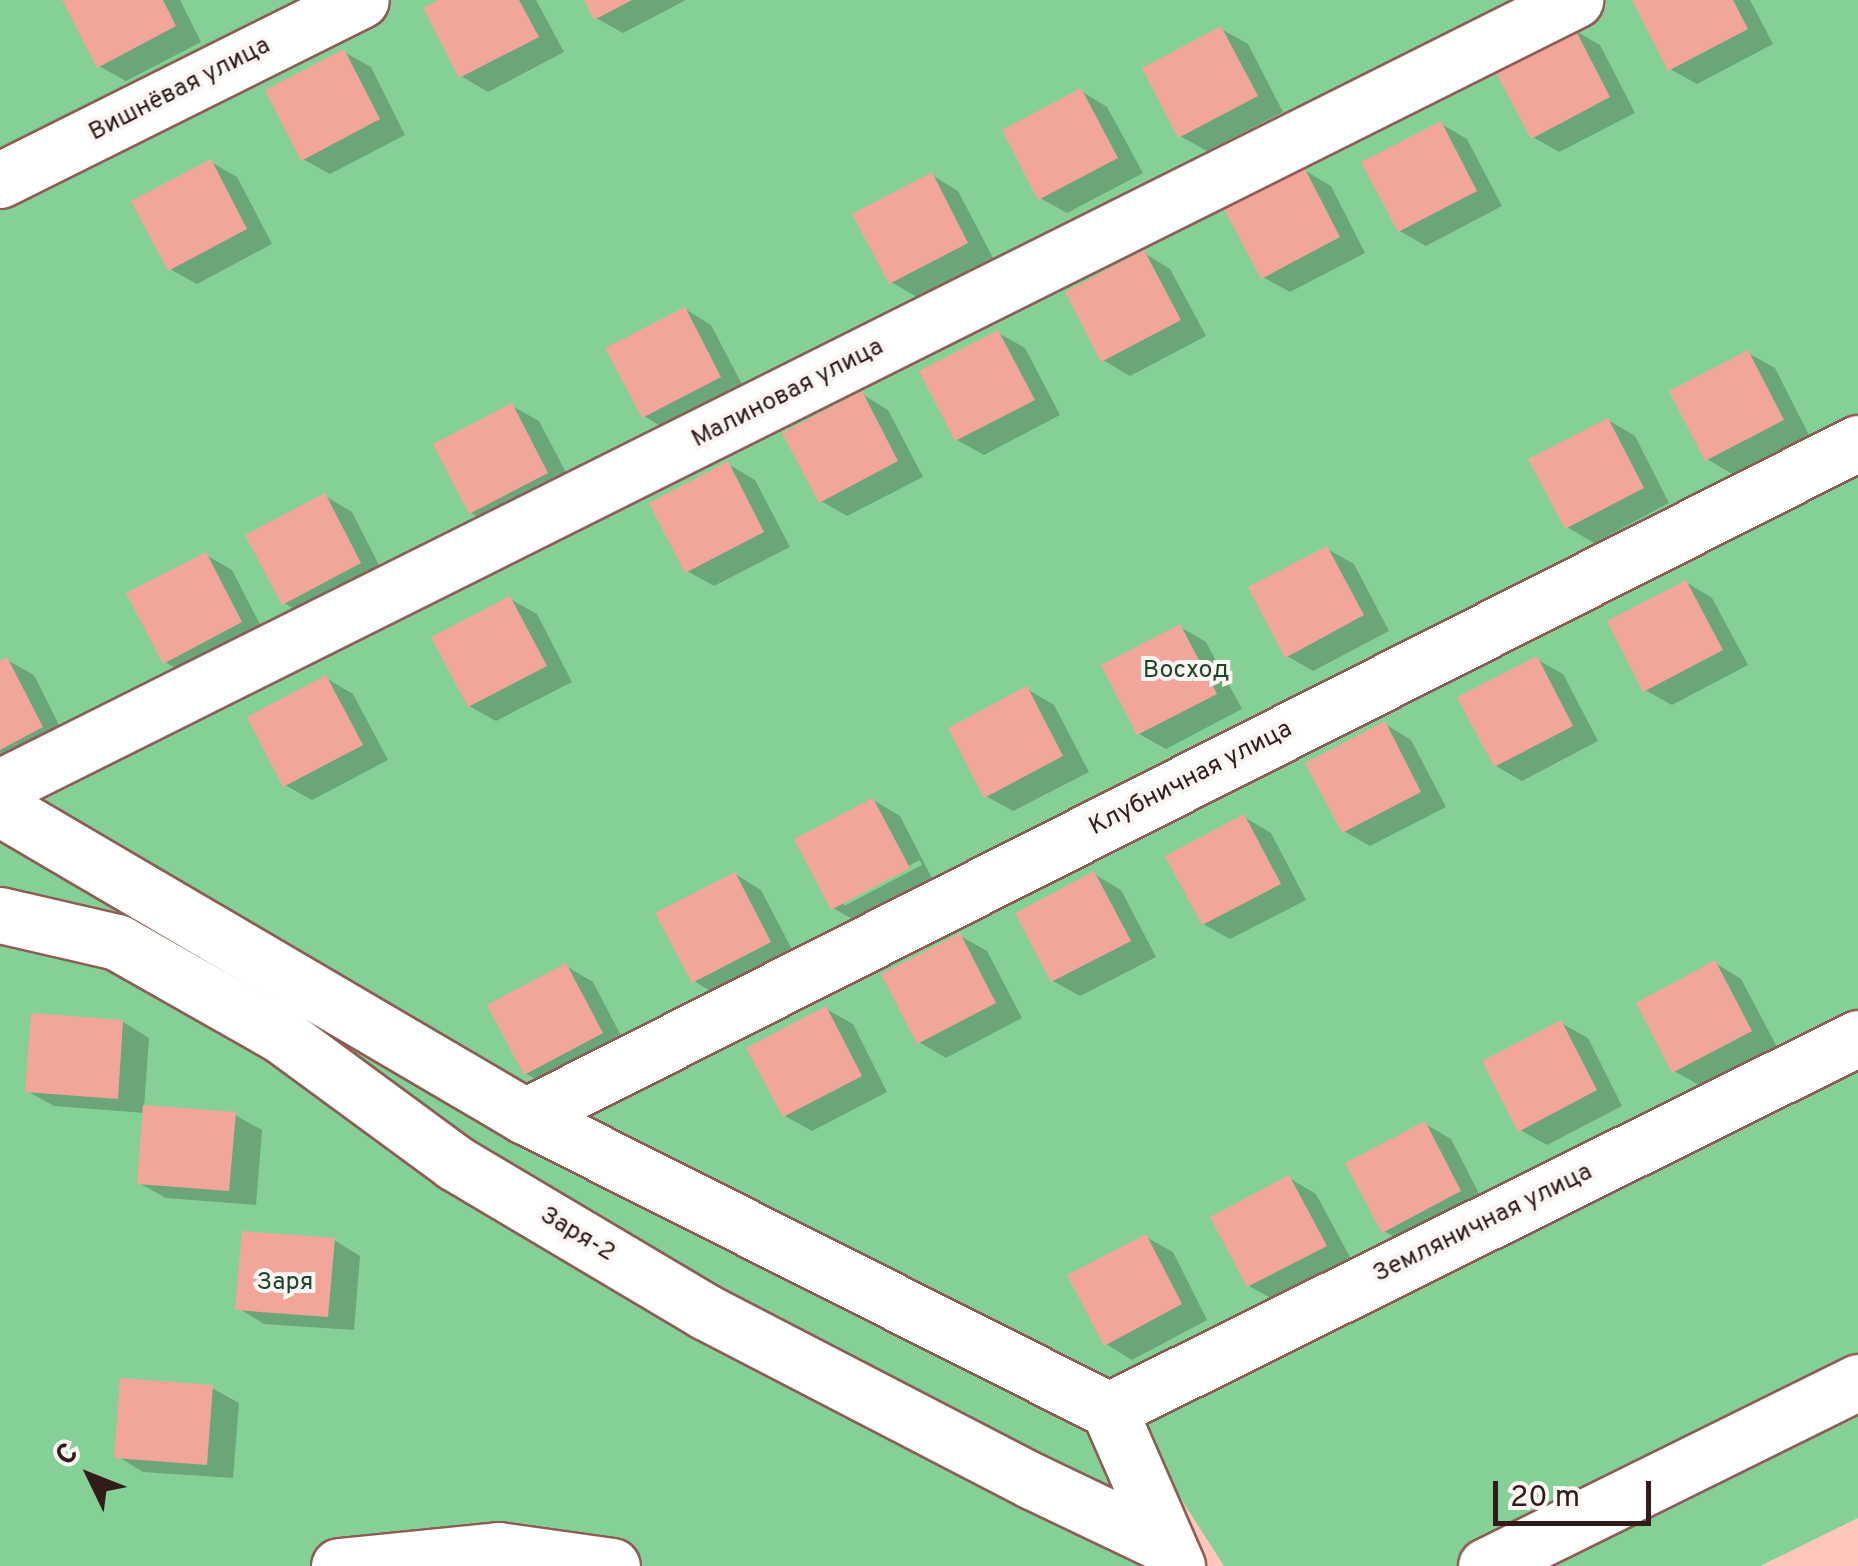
<!DOCTYPE html>
<meta charset="utf-8">
<style>
body{margin:0}
#map{position:relative;width:1858px;height:1566px;overflow:hidden;background:#ffc6bc;font-family:Overpass,sans-serif}
div>[style]{position:absolute}
[style*='--x']{left:calc(var(--x)*1px);top:calc(var(--y)*1px);width:calc(var(--w)*1px);rotate:calc(var(--a)*1deg)}
.green>*{inset:0;background:#85d096}
.shadow>*{inset:0;background:#0003}
.building>*{inset:0;background:#f2a699}
.roads{filter:drop-shadow(2px 0 #8d5c53) drop-shadow(-2px 0 #8d5c53) drop-shadow(0 2px #8d5c53) drop-shadow(0 -2px #8d5c53)}
.street>*{height:55px;margin:-27.5px;padding:0 27.5px;transform-origin:27.5px;border-radius:27.5px;background:#fff}
span{translate:-50% -50%;white-space:nowrap;text-align:center;line-height:1.15;-webkit-text-stroke:8px #fbf5f4;paint-order:stroke}
.street-label{font-size:25px;color:#311c19}
.park-label{font-size:25px;color:#1b4727}
.north{position:absolute;left:40px;top:1426px;width:100px;height:100px;-webkit-text-stroke:8px #fbf5f4;paint-order:stroke;rotate:313deg;font-size:28px;font-weight:700;line-height:40px;text-align:center;color:#311c19}
.north::after{content:'';display:block;margin:auto;width:35px;height:45px;background:#311c19;clip-path:polygon(50% 0,100% 100%,50% 72%,0 100%)}
.scale{position:absolute;left:1493px;top:1481px;width:158px;height:45px;box-sizing:border-box;border:5px solid #311c19;border-top:0;padding-left:12px;font-size:30px;line-height:35px;white-space:nowrap;color:#311c19;-webkit-text-stroke:8px #fbf5f4;paint-order:stroke}
</style>
<div id="map">
<div class="green">
<i style="clip-path:polygon(0 0,1858px 0,1858px 1518px,1760px 1566px,1224px 1566px,1112px 1391px,581px 1112px,0 795px)"></i>
<i style="clip-path:polygon(0 803px,1108px 1411px,1183px 1566px,0 1566px)"></i>
</div>
<div class="shadow">
<i style="clip-path:polygon(65px 0,180px 0,201px 42px,126px 81px,99px 66px)"></i>
<i style="clip-path:polygon(444px 0,536px 0,564px 52px,488px 92px,461px 76px)"></i>
<i style="clip-path:polygon(587px 0,686px 0,623px 33px,596px 18px)"></i>
<i style="clip-path:polygon(1638px 0,1750px 0,1773px 44px,1697px 84px,1670px 69px)"></i>
<i style="clip-path:polygon(1221px 29px,1248px 44px,1283px 112px,1207px 151px,1180px 136px)"></i>
<i style="clip-path:polygon(1574px 30px,1600px 45px,1635px 113px,1559px 152px,1533px 137px)"></i>
<i style="clip-path:polygon(344px 52px,371px 67px,405px 135px,330px 174px,303px 159px)"></i>
<i style="clip-path:polygon(1081px 91px,1107px 107px,1143px 173px,1067px 213px,1040px 198px)"></i>
<i style="clip-path:polygon(1441px 124px,1467px 139px,1502px 206px,1426px 246px,1400px 231px)"></i>
<i style="clip-path:polygon(211px 162px,237px 177px,272px 244px,197px 284px,170px 269px)"></i>
<i style="clip-path:polygon(1304px 170px,1331px 186px,1365px 253px,1290px 292px,1263px 277px)"></i>
<i style="clip-path:polygon(932px 175px,958px 191px,993px 258px,917px 297px,891px 282px)"></i>
<i style="clip-path:polygon(1144px 253px,1170px 269px,1206px 336px,1130px 376px,1103px 360px)"></i>
<i style="clip-path:polygon(685px 309px,711px 325px,746px 392px,670px 432px,644px 416px)"></i>
<i style="clip-path:polygon(998px 333px,1025px 348px,1060px 415px,984px 455px,957px 440px)"></i>
<i style="clip-path:polygon(1748px 353px,1775px 368px,1809px 435px,1734px 475px,1707px 459px)"></i>
<i style="clip-path:polygon(862px 394px,888px 410px,923px 477px,847px 516px,821px 501px)"></i>
<i style="clip-path:polygon(512px 406px,539px 421px,574px 488px,498px 528px,471px 513px)"></i>
<i style="clip-path:polygon(1608px 420px,1635px 436px,1669px 503px,1594px 543px,1567px 527px)"></i>
<i style="clip-path:polygon(728px 464px,755px 480px,790px 547px,714px 586px,687px 571px)"></i>
<i style="clip-path:polygon(325px 496px,352px 512px,386px 579px,311px 618px,284px 603px)"></i>
<i style="clip-path:polygon(1327px 549px,1354px 564px,1389px 631px,1313px 671px,1287px 656px)"></i>
<i style="clip-path:polygon(206px 555px,232px 570px,267px 638px,192px 678px,165px 662px)"></i>
<i style="clip-path:polygon(1686px 582px,1712px 598px,1748px 665px,1672px 705px,1645px 690px)"></i>
<i style="clip-path:polygon(510px 599px,537px 614px,572px 682px,496px 721px,469px 706px)"></i>
<i style="clip-path:polygon(1180px 627px,1206px 642px,1242px 709px,1166px 749px,1139px 734px)"></i>
<i style="clip-path:polygon(1536px 659px,1563px 674px,1598px 741px,1522px 781px,1496px 766px)"></i>
<i style="clip-path:polygon(7px 660px,34px 675px,68px 743px,0 778px,0 664px)"></i>
<i style="clip-path:polygon(326px 678px,353px 694px,388px 760px,312px 800px,285px 785px)"></i>
<i style="clip-path:polygon(1027px 689px,1054px 705px,1089px 772px,1013px 811px,986px 796px)"></i>
<i style="clip-path:polygon(1385px 724px,1411px 740px,1446px 807px,1370px 846px,1344px 831px)"></i>
<i style="clip-path:polygon(evenodd,873px 800px,900px 816px,935px 884px,859px 923px,833px 908px,873px 800px,920px 860px,922px 865px,844px 906px,844px 900px,920px 860px)"></i>
<i style="clip-path:polygon(1244px 817px,1271px 833px,1306px 900px,1230px 939px,1203px 924px)"></i>
<i style="clip-path:polygon(735px 874px,761px 890px,796px 957px,720px 997px,694px 981px)"></i>
<i style="clip-path:polygon(1094px 874px,1121px 890px,1156px 957px,1080px 996px,1053px 981px)"></i>
<i style="clip-path:polygon(960px 936px,987px 951px,1022px 1018px,946px 1058px,919px 1042px)"></i>
<i style="clip-path:polygon(1715px 963px,1741px 979px,1777px 1047px,1701px 1086px,1674px 1071px)"></i>
<i style="clip-path:polygon(566px 966px,593px 982px,628px 1049px,552px 1088px,525px 1073px)"></i>
<i style="clip-path:polygon(826px 1009px,853px 1024px,887px 1092px,812px 1131px,785px 1116px)"></i>
<i style="clip-path:polygon(123px 1022px,149px 1038px,144px 1108px,235px 1115px,262px 1130px,256px 1205px,166px 1198px,139px 1183px,145px 1113px,54px 1106px,27px 1091px)"></i>
<i style="clip-path:polygon(1561px 1023px,1588px 1038px,1622px 1106px,1547px 1145px,1520px 1130px)"></i>
<i style="clip-path:polygon(1425px 1124px,1451px 1139px,1486px 1207px,1411px 1246px,1384px 1231px)"></i>
<i style="clip-path:polygon(1289px 1178px,1316px 1194px,1352px 1261px,1276px 1301px,1249px 1286px)"></i>
<i style="clip-path:polygon(1146px 1237px,1173px 1252px,1207px 1320px,1132px 1360px,1106px 1344px)"></i>
<i style="clip-path:polygon(334px 1240px,360px 1256px,354px 1330px,264px 1324px,238px 1308px)"></i>
<i style="clip-path:polygon(212px 1388px,239px 1403px,233px 1478px,143px 1472px,117px 1456px)"></i>
</div>
<div class="building">
<i style="clip-path:polygon(62px 0,163px 0,176px 26px,97px 68px)"></i>
<i style="clip-path:polygon(438px 0,519px 0,539px 37px,459px 78px,423px 8px)"></i>
<i style="clip-path:polygon(584px 0,632px 0,594px 20px)"></i>
<i style="clip-path:polygon(1632px 0,1733px 0,1748px 29px,1668px 71px)"></i>
<i style="clip-path:polygon(1221px 26px,1258px 96px,1178px 138px,1142px 68px)"></i>
<i style="clip-path:polygon(1574px 27px,1610px 97px,1531px 139px,1494px 69px)"></i>
<i style="clip-path:polygon(344px 49px,380px 119px,301px 161px,265px 90px)"></i>
<i style="clip-path:polygon(1081px 88px,1118px 158px,1038px 200px,1002px 130px)"></i>
<i style="clip-path:polygon(1441px 121px,1477px 191px,1398px 232px,1361px 162px)"></i>
<i style="clip-path:polygon(211px 159px,247px 229px,168px 271px,131px 201px)"></i>
<i style="clip-path:polygon(1304px 167px,1340px 237px,1261px 279px,1224px 209px)"></i>
<i style="clip-path:polygon(932px 172px,968px 243px,889px 284px,852px 214px)"></i>
<i style="clip-path:polygon(1144px 250px,1181px 320px,1101px 362px,1065px 292px)"></i>
<i style="clip-path:polygon(685px 307px,721px 377px,642px 418px,605px 348px)"></i>
<i style="clip-path:polygon(998px 330px,1035px 400px,955px 441px,919px 371px)"></i>
<i style="clip-path:polygon(1748px 350px,1784px 420px,1705px 461px,1669px 391px)"></i>
<i style="clip-path:polygon(862px 391px,898px 461px,819px 503px,782px 433px)"></i>
<i style="clip-path:polygon(512px 403px,548px 473px,469px 514px,433px 444px)"></i>
<i style="clip-path:polygon(1608px 418px,1644px 488px,1565px 529px,1528px 459px)"></i>
<i style="clip-path:polygon(728px 461px,764px 532px,685px 573px,649px 503px)"></i>
<i style="clip-path:polygon(325px 493px,361px 563px,282px 605px,245px 535px)"></i>
<i style="clip-path:polygon(1327px 546px,1364px 615px,1285px 658px,1248px 587px)"></i>
<i style="clip-path:polygon(206px 552px,242px 622px,163px 664px,126px 593px)"></i>
<i style="clip-path:polygon(1686px 580px,1723px 650px,1643px 692px,1607px 621px)"></i>
<i style="clip-path:polygon(510px 596px,547px 666px,468px 707px,431px 637px)"></i>
<i style="clip-path:polygon(1180px 624px,1217px 694px,1137px 735px,1101px 665px)"></i>
<i style="clip-path:polygon(1537px 656px,1573px 726px,1494px 767px,1457px 697px)"></i>
<i style="clip-path:polygon(7px 657px,43px 727px,0 750px,0 661px)"></i>
<i style="clip-path:polygon(326px 675px,363px 745px,283px 787px,247px 717px)"></i>
<i style="clip-path:polygon(1027px 686px,1063px 756px,984px 798px,948px 728px)"></i>
<i style="clip-path:polygon(1385px 721px,1421px 792px,1342px 833px,1305px 763px)"></i>
<i style="clip-path:polygon(873px 798px,910px 868px,831px 910px,794px 839px)"></i>
<i style="clip-path:polygon(1244px 814px,1281px 884px,1202px 925px,1165px 856px)"></i>
<i style="clip-path:polygon(1094px 871px,1131px 941px,1051px 982px,1015px 913px)"></i>
<i style="clip-path:polygon(735px 872px,771px 942px,692px 983px,655px 913px)"></i>
<i style="clip-path:polygon(960px 933px,996px 1003px,917px 1044px,881px 974px)"></i>
<i style="clip-path:polygon(1715px 960px,1752px 1031px,1672px 1073px,1636px 1003px)"></i>
<i style="clip-path:polygon(566px 963px,603px 1033px,524px 1075px,487px 1005px)"></i>
<i style="clip-path:polygon(826px 1006px,862px 1076px,783px 1117px,746px 1048px)"></i>
<i style="clip-path:polygon(31px 1013px,123px 1020px,118px 1099px,25px 1092px)"></i>
<i style="clip-path:polygon(1561px 1020px,1597px 1090px,1518px 1132px,1482px 1061px)"></i>
<i style="clip-path:polygon(143px 1105px,236px 1112px,229px 1191px,137px 1184px)"></i>
<i style="clip-path:polygon(1425px 1121px,1461px 1191px,1382px 1233px,1345px 1163px)"></i>
<i style="clip-path:polygon(1289px 1175px,1327px 1246px,1247px 1287px,1210px 1217px)"></i>
<i style="clip-path:polygon(242px 1231px,335px 1238px,328px 1317px,235px 1310px)"></i>
<i style="clip-path:polygon(1146px 1234px,1182px 1304px,1104px 1346px,1067px 1275px)"></i>
<i style="clip-path:polygon(120px 1378px,213px 1385px,207px 1465px,114px 1458px)"></i>
</div>
<div class="roads">
<div class="street">
<i style="--x:0;--y:180;--w:403;--a:-26.5"></i>
<i style="--x:0;--y:787;--w:1761;--a:-26.55"></i>
<i style="--x:0;--y:808;--w:609;--a:30.4"></i>
<i style="--x:525;--y:1116;--w:654;--a:26.72"></i>
<i style="--x:1109;--y:1410;--w:170;--a:66.4"></i>
<i style="--x:0;--y:915;--w:120;--a:13"></i>
<i style="--x:117;--y:942;--w:189;--a:29.6"></i>
<i style="--x:281;--y:1035;--w:216;--a:36.3"></i>
<i style="--x:455;--y:1163;--w:292;--a:30.7"></i>
<i style="--x:706;--y:1312;--w:367;--a:27.4"></i>
<i style="--x:1032;--y:1481;--w:148;--a:25.5"></i>
<i style="--x:525;--y:1116;--w:1493;--a:-26.79"></i>
<i style="--x:1109;--y:1410;--w:836;--a:-26.41"></i>
<i style="--x:339;--y:1566;--w:160;--a:-5.7"></i>
<i style="--x:498;--y:1550;--w:115;--a:8"></i>
<i style="--x:1486;--y:1566;--w:415;--a:-26.3"></i>
</div>
</div>
<div class="street-label">
<span style="left:180px;top:90px;rotate:-27deg">Вишнёвая улица</span>
<span style="left:788px;top:394px;rotate:-27deg">Малиновая улица</span>
<span style="left:1191px;top:779px;rotate:-27deg">Клубничная улица</span>
<span style="left:1483px;top:1224px;rotate:-26deg">Земляничная улица</span>
<span style="left:577px;top:1235px;rotate:31deg">Заря-2</span>
</div>
<div class="park-label">
<span style="left:1186px;top:671px">Восход</span>
<span style="left:285px;top:1283px">Заря</span>
</div>
<div class="north">С</div>
<div class="scale">20 m</div>
</div>
